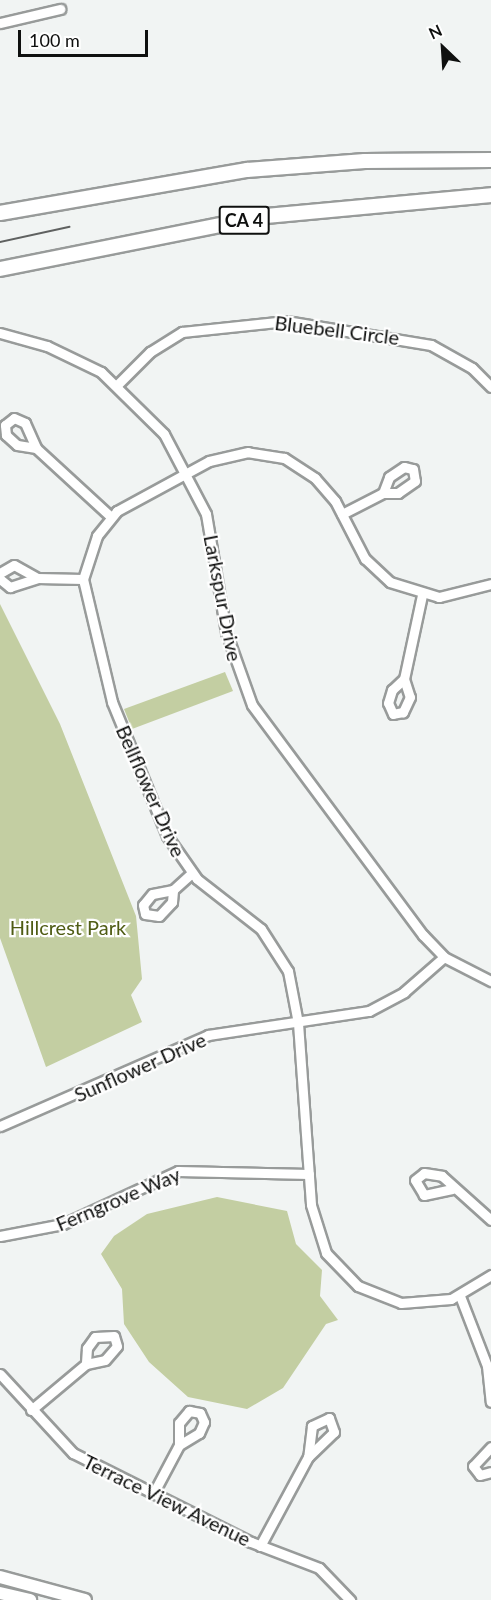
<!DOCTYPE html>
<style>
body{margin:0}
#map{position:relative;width:491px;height:1600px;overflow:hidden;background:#f1f4f3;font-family:Lato,sans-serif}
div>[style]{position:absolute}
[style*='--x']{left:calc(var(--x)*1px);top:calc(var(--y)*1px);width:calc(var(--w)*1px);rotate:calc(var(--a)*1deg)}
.green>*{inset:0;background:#c3cea2}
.roads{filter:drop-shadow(2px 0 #989b9a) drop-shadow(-2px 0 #989b9a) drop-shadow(0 2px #989b9a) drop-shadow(0 -2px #989b9a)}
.minor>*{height:9px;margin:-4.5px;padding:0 4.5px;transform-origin:4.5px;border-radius:4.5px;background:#fff}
.major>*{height:12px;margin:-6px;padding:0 6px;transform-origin:6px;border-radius:6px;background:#fff}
.highway>*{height:14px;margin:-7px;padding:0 7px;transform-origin:7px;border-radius:7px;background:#fff}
.tram>*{height:1.5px;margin:-0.75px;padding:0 0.75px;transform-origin:0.75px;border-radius:0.75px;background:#5f6160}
span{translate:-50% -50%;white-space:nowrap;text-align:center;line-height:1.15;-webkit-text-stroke:4.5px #fff;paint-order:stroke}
.shield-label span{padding:2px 4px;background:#fff;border:2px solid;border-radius:4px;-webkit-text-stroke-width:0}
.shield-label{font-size:18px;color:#0f100f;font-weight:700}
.street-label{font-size:20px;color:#0f100f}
.park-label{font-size:20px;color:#4f5c14}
.north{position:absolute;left:413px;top:18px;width:60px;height:60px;-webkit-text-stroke:4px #fff;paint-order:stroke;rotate:335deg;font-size:16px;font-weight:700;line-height:24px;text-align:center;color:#0f100f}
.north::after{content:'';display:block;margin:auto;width:21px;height:27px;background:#0f100f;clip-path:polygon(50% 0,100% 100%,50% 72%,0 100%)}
.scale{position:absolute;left:18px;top:30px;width:130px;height:27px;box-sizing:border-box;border:3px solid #0f100f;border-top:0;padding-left:8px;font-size:18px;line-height:21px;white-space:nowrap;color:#0f100f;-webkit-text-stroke:4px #fff;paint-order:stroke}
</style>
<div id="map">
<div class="green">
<i style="clip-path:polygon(0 604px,60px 724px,136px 916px,142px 979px,131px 995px,142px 1022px,46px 1067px,0 938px)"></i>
<i style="clip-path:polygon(225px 672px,233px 691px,132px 729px,124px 709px)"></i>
<i style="clip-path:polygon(217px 1197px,287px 1211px,296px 1244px,322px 1270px,320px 1296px,338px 1320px,326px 1324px,283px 1388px,247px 1409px,188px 1397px,149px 1362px,124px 1324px,122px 1289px,101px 1254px,114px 1236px,147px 1214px)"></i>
</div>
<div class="roads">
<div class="minor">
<i style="--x:0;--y:23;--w:62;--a:-13.1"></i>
<i style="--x:0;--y:333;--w:49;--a:15.5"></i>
<i style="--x:47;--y:346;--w:60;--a:25.7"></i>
<i style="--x:101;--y:372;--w:88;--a:44.5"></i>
<i style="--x:164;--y:434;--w:90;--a:62.3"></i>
<i style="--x:206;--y:514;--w:120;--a:80.4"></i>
<i style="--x:226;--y:632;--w:77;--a:70.4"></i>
<i style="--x:252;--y:705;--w:287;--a:53.4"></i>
<i style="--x:423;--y:935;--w:30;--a:46"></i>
<i style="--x:444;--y:957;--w:53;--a:27.1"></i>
<i style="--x:117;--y:385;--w:47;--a:-45"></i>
<i style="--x:150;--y:352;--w:38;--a:-32"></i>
<i style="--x:182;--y:332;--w:105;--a:-6"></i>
<i style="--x:286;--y:321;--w:147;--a:9.4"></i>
<i style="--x:431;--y:345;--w:47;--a:29.3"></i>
<i style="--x:472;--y:368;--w:27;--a:45"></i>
<i style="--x:36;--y:448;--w:19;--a:-171"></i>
<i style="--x:17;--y:445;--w:15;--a:-138"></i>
<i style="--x:6;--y:435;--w:10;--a:-96"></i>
<i style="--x:5;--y:425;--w:11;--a:-38"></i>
<i style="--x:14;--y:418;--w:12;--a:24"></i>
<i style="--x:25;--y:423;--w:27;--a:66"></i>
<i style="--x:36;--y:448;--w:102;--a:42.6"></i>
<i style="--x:404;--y:467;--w:9;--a:13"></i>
<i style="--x:413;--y:469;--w:12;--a:81"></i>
<i style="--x:415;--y:481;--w:21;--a:145"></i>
<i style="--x:398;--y:493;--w:15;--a:180"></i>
<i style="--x:383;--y:493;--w:17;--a:-69"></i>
<i style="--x:389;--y:477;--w:18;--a:-34"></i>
<i style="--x:342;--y:514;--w:46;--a:-27.1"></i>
<i style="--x:0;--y:573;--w:16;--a:-30"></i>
<i style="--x:14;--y:565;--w:26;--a:29"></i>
<i style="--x:0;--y:579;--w:13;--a:39"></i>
<i style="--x:10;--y:587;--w:28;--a:-18"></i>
<i style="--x:37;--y:578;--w:46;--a:1.2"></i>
<i style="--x:491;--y:584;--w:54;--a:166"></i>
<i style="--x:439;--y:597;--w:51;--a:-163"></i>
<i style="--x:390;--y:582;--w:34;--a:-137"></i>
<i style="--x:365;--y:559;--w:65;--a:-117.3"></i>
<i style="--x:335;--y:501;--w:30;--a:-131"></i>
<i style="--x:315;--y:478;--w:37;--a:-147"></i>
<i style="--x:284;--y:458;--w:36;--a:-171"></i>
<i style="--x:248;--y:452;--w:40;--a:167"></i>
<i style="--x:209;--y:461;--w:105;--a:151.5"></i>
<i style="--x:117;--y:511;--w:32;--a:129"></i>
<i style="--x:97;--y:536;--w:45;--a:108"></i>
<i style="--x:83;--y:579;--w:126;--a:76.7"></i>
<i style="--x:112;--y:702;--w:145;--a:67.7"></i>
<i style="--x:167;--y:836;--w:52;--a:55.1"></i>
<i style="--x:197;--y:879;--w:81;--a:38"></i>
<i style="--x:261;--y:929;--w:50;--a:57.3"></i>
<i style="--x:288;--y:971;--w:53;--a:79.1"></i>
<i style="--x:298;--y:1023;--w:182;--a:85.9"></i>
<i style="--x:311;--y:1205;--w:50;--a:72.6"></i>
<i style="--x:326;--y:1253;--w:46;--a:45.9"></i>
<i style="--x:358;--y:1286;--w:46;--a:21.6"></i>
<i style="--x:401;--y:1303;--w:50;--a:-4.6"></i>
<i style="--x:451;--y:1299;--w:47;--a:-31"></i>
<i style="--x:404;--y:679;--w:19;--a:72"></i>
<i style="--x:410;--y:697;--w:17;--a:115"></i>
<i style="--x:403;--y:712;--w:10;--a:169"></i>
<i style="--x:393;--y:714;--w:12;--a:-114"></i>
<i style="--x:388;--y:703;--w:14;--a:-73"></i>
<i style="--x:392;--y:690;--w:16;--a:-43"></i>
<i style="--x:404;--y:679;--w:86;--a:-77.9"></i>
<i style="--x:173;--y:890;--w:21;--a:169"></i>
<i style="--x:152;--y:894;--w:14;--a:129"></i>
<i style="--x:143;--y:905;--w:9;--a:77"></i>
<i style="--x:145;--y:914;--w:14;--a:8"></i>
<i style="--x:159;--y:916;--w:19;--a:-47"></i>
<i style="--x:172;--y:902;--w:12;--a:-85"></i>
<i style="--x:173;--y:890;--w:24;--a:-42"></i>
<i style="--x:0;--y:1126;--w:227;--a:-23.6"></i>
<i style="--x:208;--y:1035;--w:163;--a:-8.5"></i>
<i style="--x:369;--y:1011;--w:40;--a:-28"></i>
<i style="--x:404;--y:992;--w:53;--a:-41.2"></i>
<i style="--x:452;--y:1189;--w:29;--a:168"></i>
<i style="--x:424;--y:1195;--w:17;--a:-121"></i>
<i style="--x:415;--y:1180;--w:11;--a:-38"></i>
<i style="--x:424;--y:1173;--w:18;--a:9"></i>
<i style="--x:442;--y:1176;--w:66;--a:41.9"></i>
<i style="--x:0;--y:1236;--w:64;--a:-10.8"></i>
<i style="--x:63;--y:1224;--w:127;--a:-24.7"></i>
<i style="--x:178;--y:1171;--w:131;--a:1.3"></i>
<i style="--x:460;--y:1296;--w:75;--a:68.9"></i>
<i style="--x:487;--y:1366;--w:36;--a:84"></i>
<i style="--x:0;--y:1374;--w:108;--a:47.3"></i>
<i style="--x:73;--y:1453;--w:199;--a:26.6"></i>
<i style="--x:251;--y:1542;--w:73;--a:20.9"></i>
<i style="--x:319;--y:1568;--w:45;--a:45.9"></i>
<i style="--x:31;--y:1410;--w:72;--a:-39.9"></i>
<i style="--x:86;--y:1364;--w:19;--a:-12"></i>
<i style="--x:105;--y:1360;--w:18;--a:-49"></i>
<i style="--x:117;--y:1346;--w:10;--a:-107"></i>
<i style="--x:114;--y:1336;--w:19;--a:177"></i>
<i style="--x:95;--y:1337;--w:14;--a:126"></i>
<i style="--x:87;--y:1348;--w:16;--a:94"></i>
<i style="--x:491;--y:1447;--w:26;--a:133"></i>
<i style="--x:473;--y:1466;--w:11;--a:52"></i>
<i style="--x:480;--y:1475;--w:11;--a:-15"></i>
<i style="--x:153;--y:1494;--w:55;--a:-62"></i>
<i style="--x:179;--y:1445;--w:22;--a:-90"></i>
<i style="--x:179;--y:1423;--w:16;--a:-50"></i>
<i style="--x:189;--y:1411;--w:11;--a:10"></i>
<i style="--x:200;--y:1413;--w:10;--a:66"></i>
<i style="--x:204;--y:1422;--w:12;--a:114"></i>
<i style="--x:199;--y:1433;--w:23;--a:149"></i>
<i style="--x:260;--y:1546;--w:101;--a:-61.7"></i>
<i style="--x:308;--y:1457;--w:36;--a:-44"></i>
<i style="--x:334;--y:1432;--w:15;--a:-110"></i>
<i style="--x:329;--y:1418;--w:19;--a:155"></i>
<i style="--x:312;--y:1426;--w:31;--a:97"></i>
</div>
<div class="major">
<i style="--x:0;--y:1577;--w:88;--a:15.1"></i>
<i style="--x:0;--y:1593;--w:31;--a:13"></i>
</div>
<div class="highway">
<i style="--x:0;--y:213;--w:251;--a:-9.9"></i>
<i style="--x:247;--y:170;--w:118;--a:-4.4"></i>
<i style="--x:365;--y:161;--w:126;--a:-0.5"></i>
<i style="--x:0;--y:269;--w:271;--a:-11.3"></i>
<i style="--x:266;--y:216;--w:226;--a:-5.3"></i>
</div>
</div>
<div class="tram">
<i style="--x:0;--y:242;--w:71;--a:-12.3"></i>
</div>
<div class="shield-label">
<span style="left:244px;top:220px">CA 4</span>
</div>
<div class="street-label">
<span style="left:337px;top:330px;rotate:7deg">Bluebell Circle</span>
<span style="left:223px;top:598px;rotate:79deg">Larkspur Drive</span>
<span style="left:151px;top:791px;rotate:66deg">Bellflower Drive</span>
<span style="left:140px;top:1067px;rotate:-24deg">Sunflower Drive</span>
<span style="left:118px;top:1199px;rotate:-23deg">Ferngrove Way</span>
<span style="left:167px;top:1500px;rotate:26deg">Terrace View Avenue</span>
</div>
<div class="park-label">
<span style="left:68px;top:927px">Hillcrest Park</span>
</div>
<div class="north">N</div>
<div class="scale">100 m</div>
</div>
